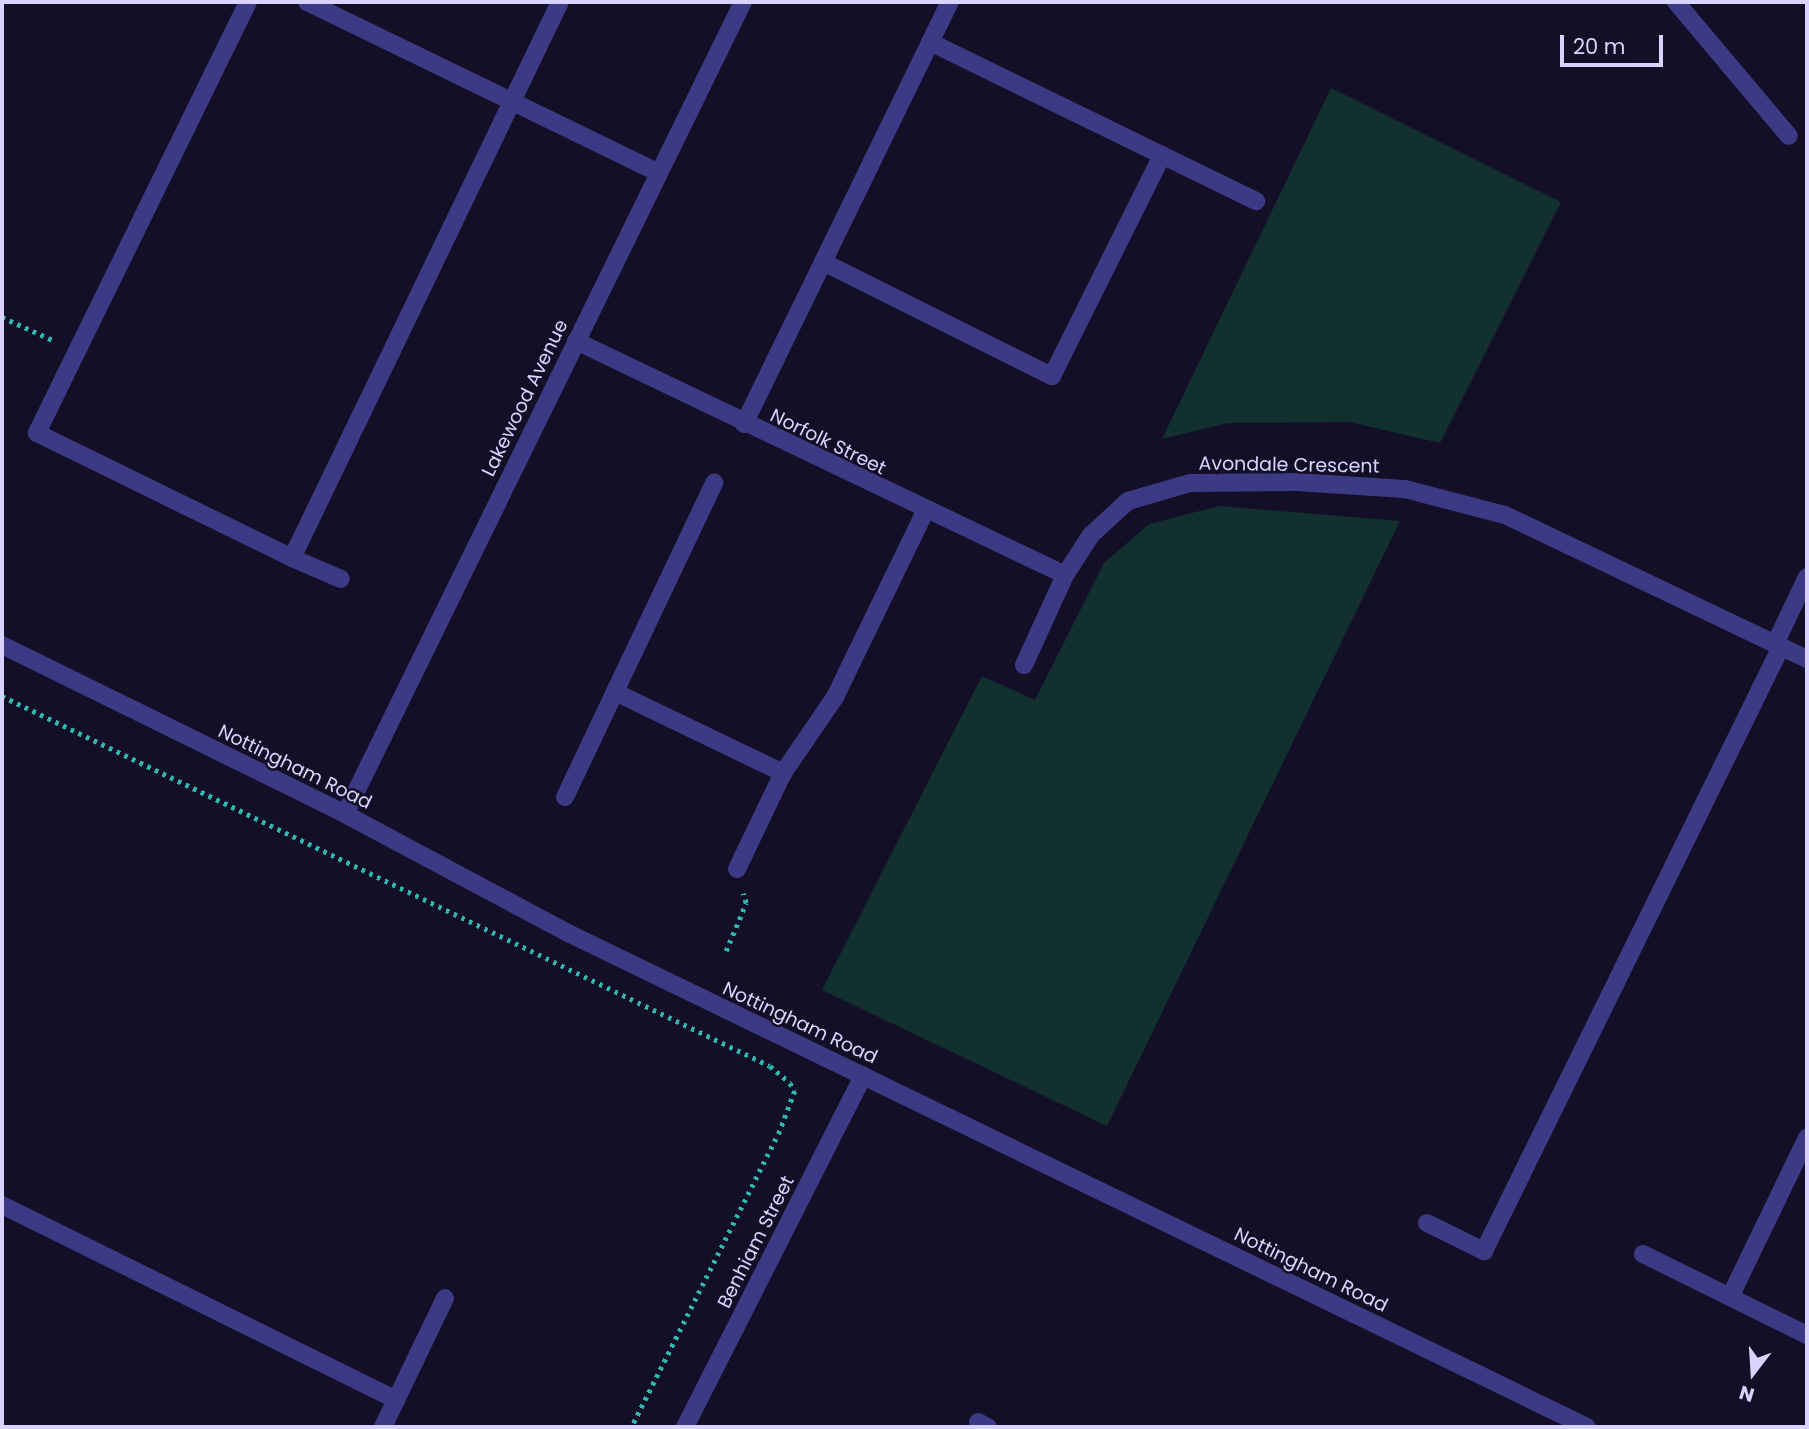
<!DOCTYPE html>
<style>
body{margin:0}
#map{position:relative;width:1809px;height:1429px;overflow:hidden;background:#130f26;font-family:Poppins,sans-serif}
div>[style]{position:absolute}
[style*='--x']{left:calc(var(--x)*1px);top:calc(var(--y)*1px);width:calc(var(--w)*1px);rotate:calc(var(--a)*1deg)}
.green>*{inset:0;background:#12302f}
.path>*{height:4.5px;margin-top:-2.25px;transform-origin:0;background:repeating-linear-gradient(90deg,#2fb8b0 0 3.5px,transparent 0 8.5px)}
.minor>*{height:18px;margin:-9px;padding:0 9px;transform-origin:9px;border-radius:9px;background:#3d3a85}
span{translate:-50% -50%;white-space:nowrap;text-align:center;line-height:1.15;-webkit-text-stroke:5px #130f26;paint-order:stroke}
.street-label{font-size:19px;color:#d9d4ff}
.frame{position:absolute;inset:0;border:4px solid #d9d4ff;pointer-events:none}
.north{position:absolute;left:1718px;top:1338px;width:70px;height:70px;-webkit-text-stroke:5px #130f26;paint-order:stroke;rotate:197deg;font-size:19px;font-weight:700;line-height:28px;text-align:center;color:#d9d4ff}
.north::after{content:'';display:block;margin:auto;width:24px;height:32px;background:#d9d4ff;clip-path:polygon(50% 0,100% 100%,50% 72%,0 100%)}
.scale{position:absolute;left:1560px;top:35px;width:103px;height:32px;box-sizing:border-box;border:4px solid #d9d4ff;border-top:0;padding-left:9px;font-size:21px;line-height:24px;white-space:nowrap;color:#d9d4ff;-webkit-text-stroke:5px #130f26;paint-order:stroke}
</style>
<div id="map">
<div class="green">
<i style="clip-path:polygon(1331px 88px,1561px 202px,1440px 443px,1350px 422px,1228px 423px,1162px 439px)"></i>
<i style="clip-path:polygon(1219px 506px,1400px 521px,1107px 1126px,822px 990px,982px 676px,1035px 700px,1104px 563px,1149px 524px)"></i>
</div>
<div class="path">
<i style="--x:2;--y:317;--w:58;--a:24.4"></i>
<i style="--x:2;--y:696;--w:852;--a:25.72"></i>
<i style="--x:770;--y:1066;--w:26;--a:40"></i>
<i style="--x:790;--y:1083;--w:9;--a:58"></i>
<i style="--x:795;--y:1091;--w:43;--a:110.6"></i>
<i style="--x:780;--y:1131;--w:331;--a:116.6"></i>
<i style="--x:726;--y:951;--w:52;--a:-67.4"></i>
<i style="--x:746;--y:903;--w:10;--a:-107"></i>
</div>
<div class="minor">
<i style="--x:248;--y:2;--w:480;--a:116.1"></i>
<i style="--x:37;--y:433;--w:284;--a:26.1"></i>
<i style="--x:292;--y:558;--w:617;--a:-64.27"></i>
<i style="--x:307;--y:2;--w:391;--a:25.9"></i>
<i style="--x:1676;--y:2;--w:175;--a:49.9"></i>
<i style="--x:930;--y:42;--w:363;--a:26"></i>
<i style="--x:823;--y:262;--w:256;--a:26.5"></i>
<i style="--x:1052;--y:376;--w:247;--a:-63.5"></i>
<i style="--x:576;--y:341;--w:542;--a:25.57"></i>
<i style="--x:744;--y:424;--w:470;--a:-64"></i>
<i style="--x:292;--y:558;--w:53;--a:23.2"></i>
<i style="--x:1775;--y:644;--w:74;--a:-64.5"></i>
<i style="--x:2;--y:645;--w:382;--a:26.2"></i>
<i style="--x:345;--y:814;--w:253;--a:28.1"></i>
<i style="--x:568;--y:933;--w:1132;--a:25.86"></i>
<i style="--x:1024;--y:665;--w:99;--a:-65.5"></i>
<i style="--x:1065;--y:575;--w:48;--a:-57"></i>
<i style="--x:1091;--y:535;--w:50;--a:-42.6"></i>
<i style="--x:1128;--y:501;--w:65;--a:-16.2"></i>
<i style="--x:1190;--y:483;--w:106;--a:-0.5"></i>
<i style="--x:1296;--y:482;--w:109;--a:3.7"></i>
<i style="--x:1405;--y:489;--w:103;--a:14.6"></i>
<i style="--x:1505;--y:515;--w:335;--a:25.5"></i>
<i style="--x:615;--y:692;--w:187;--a:25.7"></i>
<i style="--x:565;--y:797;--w:348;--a:-64.6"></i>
<i style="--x:345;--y:814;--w:904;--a:-63.89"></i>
<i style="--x:737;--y:869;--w:106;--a:-64.4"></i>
<i style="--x:783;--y:773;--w:92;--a:-55.6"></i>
<i style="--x:835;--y:697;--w:206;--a:-64.1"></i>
<i style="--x:2;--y:1205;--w:440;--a:26.3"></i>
<i style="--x:1427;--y:1223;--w:64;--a:26.2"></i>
<i style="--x:1484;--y:1251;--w:673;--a:-63.82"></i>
<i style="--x:1643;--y:1254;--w:183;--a:26.3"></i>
<i style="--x:1730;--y:1297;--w:177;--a:-64.2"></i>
<i style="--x:978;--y:1422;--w:11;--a:27"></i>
<i style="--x:383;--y:1427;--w:143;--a:-64.3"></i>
<i style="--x:685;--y:1427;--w:394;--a:-63.1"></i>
</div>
<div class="street-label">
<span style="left:525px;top:398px;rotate:-64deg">Lakewood Avenue</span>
<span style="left:828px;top:442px;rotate:26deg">Norfolk Street</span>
<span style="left:1289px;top:465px;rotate:1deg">Avondale Crescent</span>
<span style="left:295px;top:767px;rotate:26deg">Nottingham Road</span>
<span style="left:800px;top:1023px;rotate:25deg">Nottingham Road</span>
<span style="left:756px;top:1242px;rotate:-63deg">Benhiam Street</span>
<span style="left:1311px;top:1270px;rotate:26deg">Nottingham Road</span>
</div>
<div class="frame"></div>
<div class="north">N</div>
<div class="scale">20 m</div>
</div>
